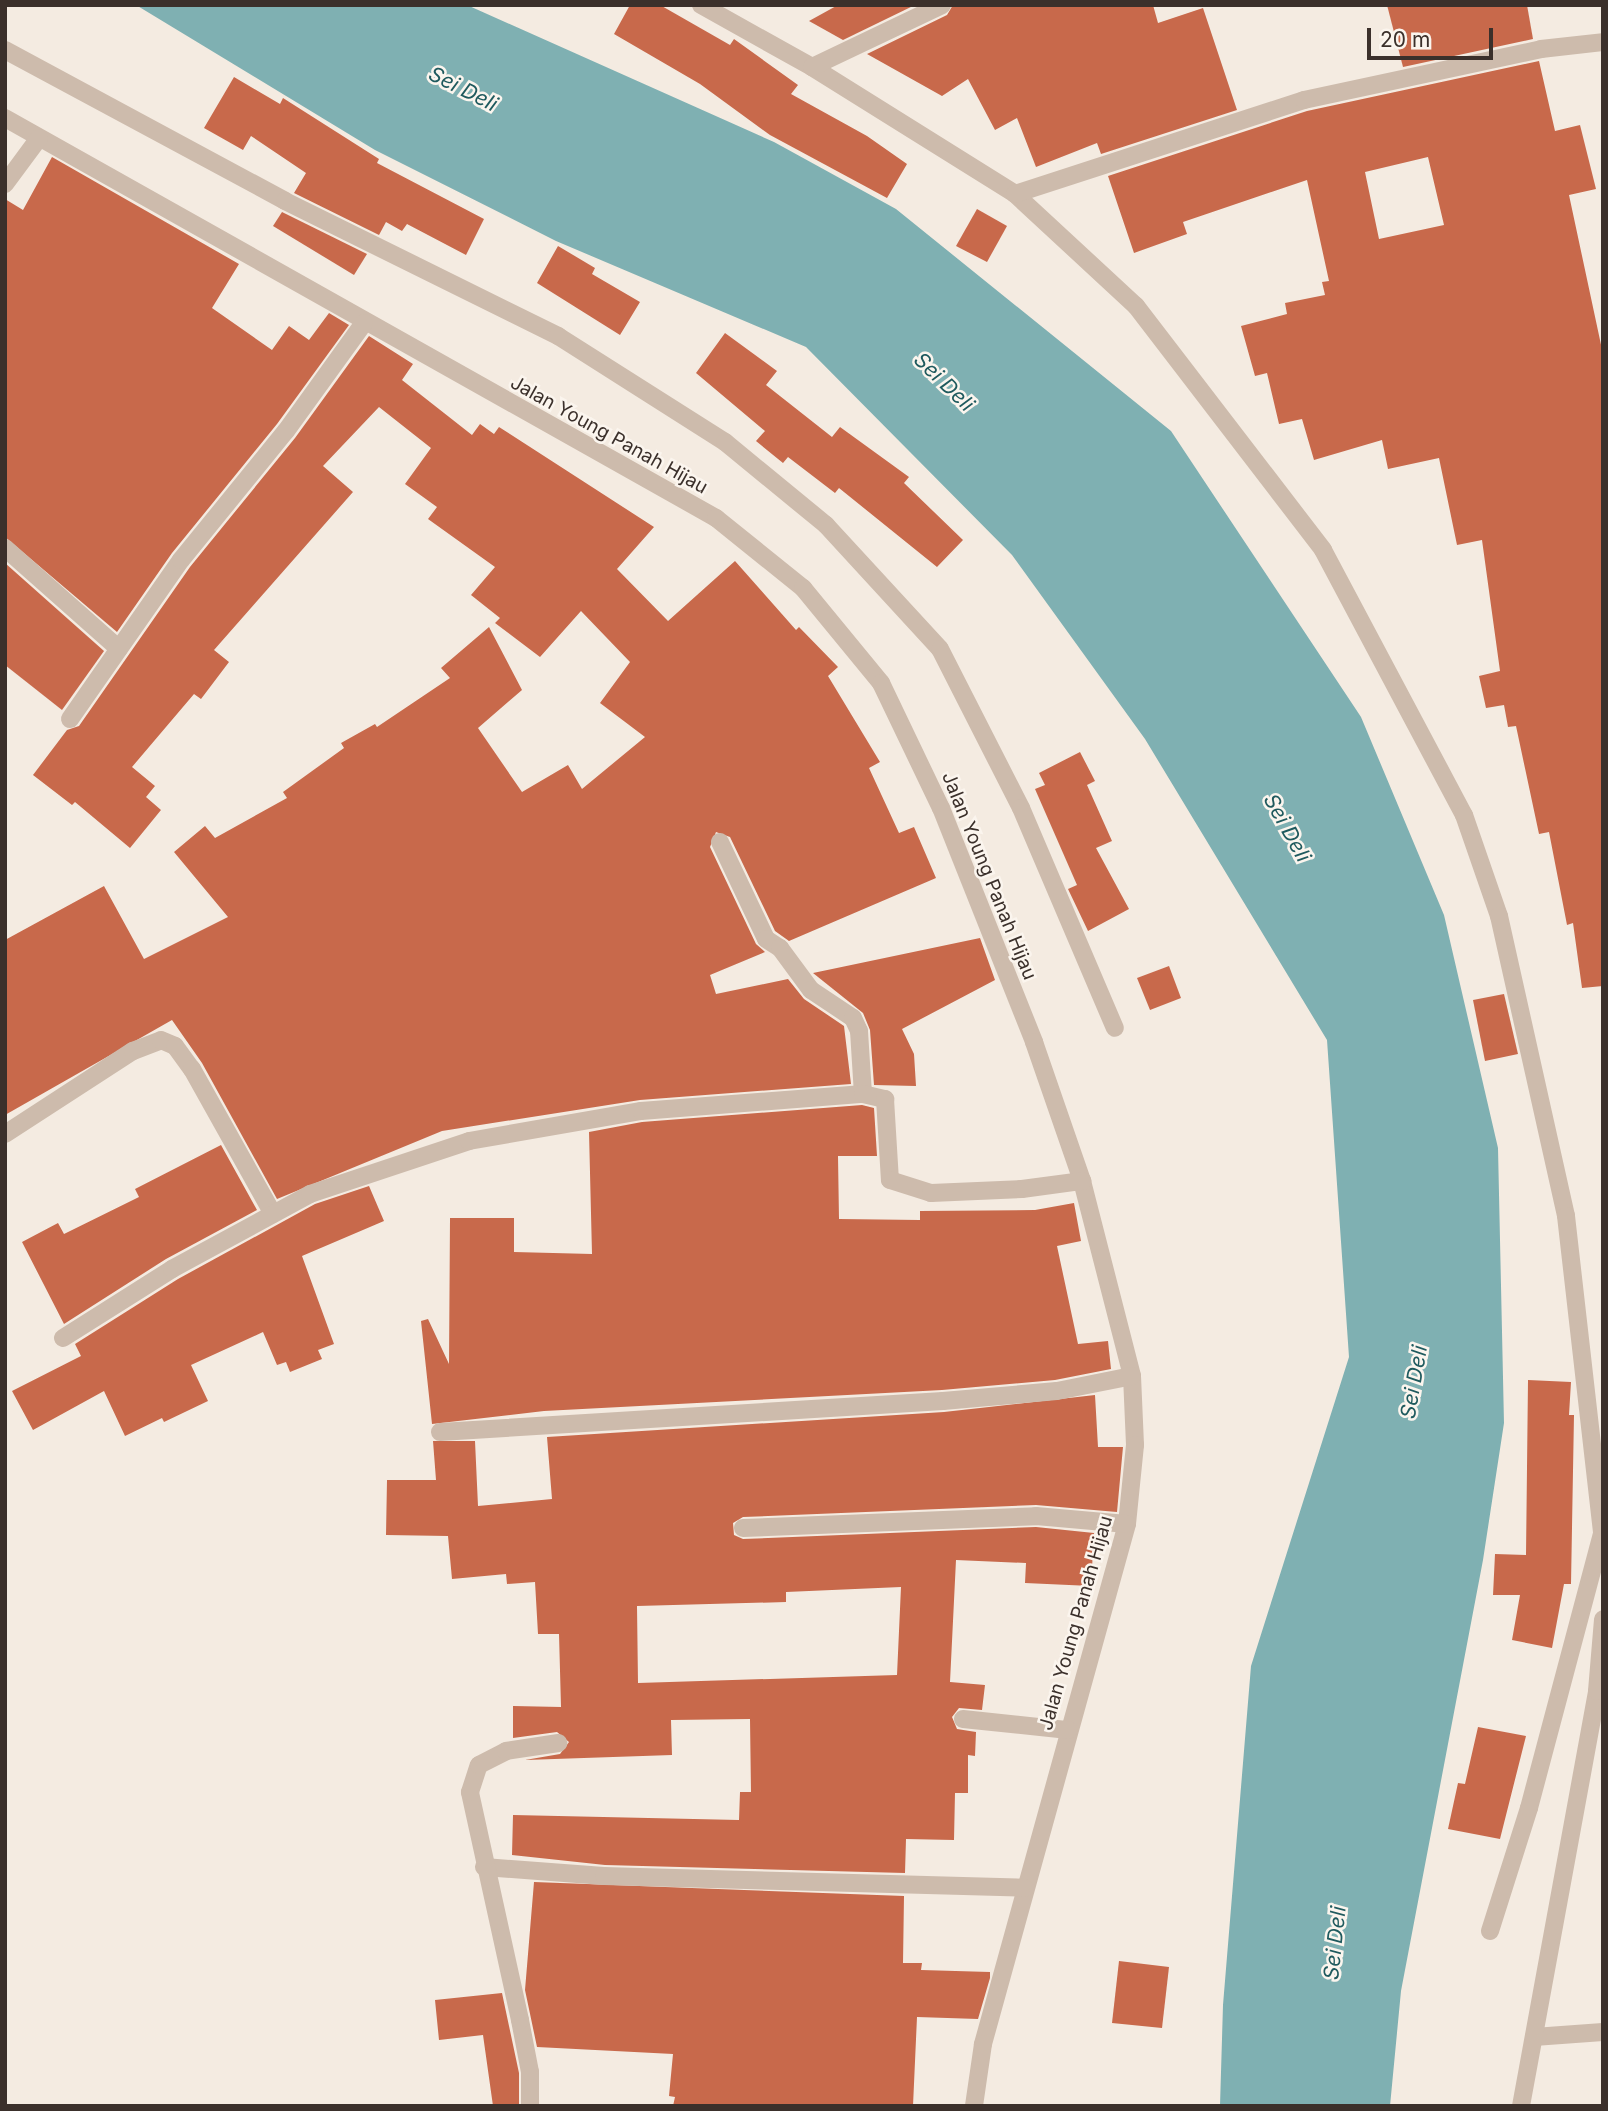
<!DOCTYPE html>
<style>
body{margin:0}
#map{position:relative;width:1608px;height:2111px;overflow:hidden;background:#f4ebe1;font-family:Inter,sans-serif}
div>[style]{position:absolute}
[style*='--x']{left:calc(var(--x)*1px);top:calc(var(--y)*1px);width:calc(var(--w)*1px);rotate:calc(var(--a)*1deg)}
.water>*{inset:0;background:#7fb0b2}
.building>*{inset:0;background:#c8694b}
.minor>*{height:18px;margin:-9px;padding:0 9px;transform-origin:9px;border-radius:9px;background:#cdbbac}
span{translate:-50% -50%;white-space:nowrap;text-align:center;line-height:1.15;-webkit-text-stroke:5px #fbf5ee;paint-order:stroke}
.street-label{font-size:19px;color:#3b302b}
.water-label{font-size:21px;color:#1f5a5e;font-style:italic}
.frame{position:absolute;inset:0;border:7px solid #3b302b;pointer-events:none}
.scale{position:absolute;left:1367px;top:28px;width:126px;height:32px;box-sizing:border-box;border:4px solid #3b302b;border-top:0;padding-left:9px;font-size:21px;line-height:24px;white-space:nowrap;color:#3b302b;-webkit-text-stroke:5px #fbf5ee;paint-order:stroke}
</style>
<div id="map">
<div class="water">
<i style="clip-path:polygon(136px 5px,467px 5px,774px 142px,896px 209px,1171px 431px,1361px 717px,1444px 915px,1498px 1148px,1504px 1423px,1483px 1560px,1401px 1991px,1390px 2106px,1220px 2106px,1223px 2005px,1251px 1666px,1349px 1357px,1327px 1040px,1145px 739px,1012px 555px,806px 347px,556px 241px,375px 150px)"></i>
</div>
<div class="building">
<i style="clip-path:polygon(630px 5px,660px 5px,730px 45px,734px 39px,798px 85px,791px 94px,867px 136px,907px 164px,887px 198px,770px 135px,700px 84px,614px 34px)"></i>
<i style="clip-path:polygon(838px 5px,915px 5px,843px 40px,809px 21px)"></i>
<i style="clip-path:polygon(953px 5px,1153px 5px,1158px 23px,1203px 8px,1237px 110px,1101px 154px,1097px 143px,1036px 167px,1017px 118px,995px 130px,968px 79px,942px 96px,867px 54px,947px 15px)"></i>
<i style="clip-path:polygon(1387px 5px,1527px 5px,1533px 39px,1403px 67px)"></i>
<i style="clip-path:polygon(evenodd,1539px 61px,1555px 131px,1580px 125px,1596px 189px,1569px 195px,1603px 354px,1603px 986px,1582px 988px,1573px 923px,1567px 925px,1549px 832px,1539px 834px,1516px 726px,1508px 727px,1504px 705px,1486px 708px,1479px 676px,1500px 671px,1482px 540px,1457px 545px,1439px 458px,1388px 469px,1382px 440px,1314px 460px,1302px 419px,1279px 424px,1267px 373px,1255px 376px,1241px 326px,1287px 314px,1285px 303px,1325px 295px,1322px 282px,1329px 281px,1307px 180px,1183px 222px,1187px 234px,1134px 253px,1108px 176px,1307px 111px,1539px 61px,1428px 157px,1444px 225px,1379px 239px,1365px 172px,1428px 157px)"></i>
<i style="clip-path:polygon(234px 77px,280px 104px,283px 98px,379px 159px,377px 163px,484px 219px,466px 255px,407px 224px,402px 231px,386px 222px,379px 235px,294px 193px,306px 173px,251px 136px,243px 150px,204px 128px)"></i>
<i style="clip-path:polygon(52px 157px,239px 264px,212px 308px,272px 350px,289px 326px,309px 340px,329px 313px,349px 325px,277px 424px,172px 553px,117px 632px,5px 537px,5px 199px,23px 210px)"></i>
<i style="clip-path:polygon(977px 209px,1007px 226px,987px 262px,956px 246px)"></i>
<i style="clip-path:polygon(282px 212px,367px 254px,354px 275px,273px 226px)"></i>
<i style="clip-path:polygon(558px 246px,595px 268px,592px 274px,640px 302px,620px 335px,537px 283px)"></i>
<i style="clip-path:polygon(725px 333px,777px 371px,766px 385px,832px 437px,840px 427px,909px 477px,904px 483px,963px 540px,937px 567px,839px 488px,835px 493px,788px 457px,783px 463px,756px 441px,765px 431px,696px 373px)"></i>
<i style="clip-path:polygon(369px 336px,413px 364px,402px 380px,472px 435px,480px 424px,494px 434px,499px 427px,654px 527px,617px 569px,668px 621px,735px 561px,796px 630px,799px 627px,838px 667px,828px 676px,880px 762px,869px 768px,899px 833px,914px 827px,936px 878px,789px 941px,775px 931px,730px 837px,716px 832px,710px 847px,756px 944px,765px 952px,710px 975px,716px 994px,788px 979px,804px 999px,844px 1026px,851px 1084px,640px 1100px,442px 1131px,277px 1199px,202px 1063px,172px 1020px,5px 1115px,5px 940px,104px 886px,144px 959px,228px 917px,174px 852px,205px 826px,215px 838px,287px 798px,283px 792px,344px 748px,341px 743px,375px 724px,377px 727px,450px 678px,441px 668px,489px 627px,522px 690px,478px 728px,522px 792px,568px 765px,582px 789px,645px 737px,600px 703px,630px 662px,581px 611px,540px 657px,495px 623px,500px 618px,471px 595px,495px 567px,428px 519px,437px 507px,405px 484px,431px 448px,379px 407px,323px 466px,353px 492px,214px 650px,229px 662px,201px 699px,194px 694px,132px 767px,155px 786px,146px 797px,161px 810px,130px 848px,75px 802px,72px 805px,33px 775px,67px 730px,79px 726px,190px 567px,295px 438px)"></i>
<i style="clip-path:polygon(5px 563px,104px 651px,62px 710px,5px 665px)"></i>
<i style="clip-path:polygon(1080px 752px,1095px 781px,1087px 785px,1112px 841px,1096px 848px,1129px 909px,1088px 931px,1068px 889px,1077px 885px,1035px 789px,1045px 785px,1039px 773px)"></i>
<i style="clip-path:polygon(980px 938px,995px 980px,902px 1029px,914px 1054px,916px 1086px,874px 1085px,870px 1030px,863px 1013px,813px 973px)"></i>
<i style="clip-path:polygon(1169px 966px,1181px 998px,1150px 1010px,1137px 978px)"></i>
<i style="clip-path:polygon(1504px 994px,1518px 1054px,1485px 1061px,1473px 1000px)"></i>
<i style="clip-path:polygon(862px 1105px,874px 1108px,877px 1156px,838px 1156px,839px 1219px,920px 1220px,920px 1211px,1035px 1210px,1074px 1203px,1081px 1241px,1057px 1246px,1078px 1344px,1108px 1341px,1111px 1369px,1055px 1380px,942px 1390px,544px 1411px,432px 1424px,421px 1321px,428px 1319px,449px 1364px,450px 1218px,514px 1218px,514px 1252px,592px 1254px,589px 1132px,642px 1122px)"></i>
<i style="clip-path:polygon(221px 1145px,257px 1210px,166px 1259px,64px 1324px,22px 1242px,58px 1223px,64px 1234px,139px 1197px,135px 1189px)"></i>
<i style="clip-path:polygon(369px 1186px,384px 1221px,302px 1256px,334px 1344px,318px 1350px,322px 1359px,290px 1372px,286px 1362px,277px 1365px,263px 1332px,191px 1365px,208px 1401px,164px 1422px,162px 1418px,125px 1436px,104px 1391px,33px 1430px,12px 1391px,81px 1356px,75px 1344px,178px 1279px,315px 1204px)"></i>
<i style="clip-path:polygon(1528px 1380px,1571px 1382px,1569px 1415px,1574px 1415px,1571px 1584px,1564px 1584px,1552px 1648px,1512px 1640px,1520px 1595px,1493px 1595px,1495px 1554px,1526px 1555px)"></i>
<i style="clip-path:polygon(evenodd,1095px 1395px,1098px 1447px,1123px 1447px,1117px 1512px,1036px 1505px,743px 1517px,733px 1523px,734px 1535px,743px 1539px,1036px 1527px,1094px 1533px,1091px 1586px,1025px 1583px,1026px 1563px,956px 1560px,950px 1682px,985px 1685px,982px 1710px,959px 1708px,952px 1717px,957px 1729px,976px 1732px,975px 1756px,968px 1755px,968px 1793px,955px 1793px,954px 1840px,906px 1839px,905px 1873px,605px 1865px,512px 1855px,513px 1815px,739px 1820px,740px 1792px,751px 1792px,750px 1719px,671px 1720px,672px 1755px,525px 1760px,560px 1754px,569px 1742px,557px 1732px,513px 1738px,513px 1706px,561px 1707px,559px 1634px,538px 1634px,535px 1582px,507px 1584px,506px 1574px,452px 1579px,448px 1536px,386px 1535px,387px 1480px,436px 1480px,433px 1441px,475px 1441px,478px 1506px,552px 1499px,547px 1437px,944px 1412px,1095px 1395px,901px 1587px,897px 1675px,638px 1683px,637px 1606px,786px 1602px,786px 1592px,901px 1587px)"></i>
<i style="clip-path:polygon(1478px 1727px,1526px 1736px,1500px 1839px,1448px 1829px,1458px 1783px,1465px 1784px)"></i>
<i style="clip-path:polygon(534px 1882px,904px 1896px,903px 1963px,922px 1963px,921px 1970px,990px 1972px,990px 1978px,978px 2019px,917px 2017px,913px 2106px,673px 2106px,675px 2097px,669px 2096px,673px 2054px,537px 2047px,525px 1990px)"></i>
<i style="clip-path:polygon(1119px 1961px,1169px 1967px,1162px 2028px,1112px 2023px)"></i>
<i style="clip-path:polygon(502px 1993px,519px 2073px,519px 2106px,493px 2106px,483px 2035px,439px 2040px,435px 2000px)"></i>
</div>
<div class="minor">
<i style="--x:701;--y:5;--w:127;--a:29.2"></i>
<i style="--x:812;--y:67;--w:239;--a:32"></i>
<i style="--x:1015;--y:194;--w:165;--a:42.8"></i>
<i style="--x:1136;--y:306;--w:307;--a:52.5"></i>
<i style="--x:1323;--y:550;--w:300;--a:62"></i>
<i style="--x:1464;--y:815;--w:107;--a:70.9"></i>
<i style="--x:1499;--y:916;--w:307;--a:77.4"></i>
<i style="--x:1566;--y:1216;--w:329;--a:83.5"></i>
<i style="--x:5;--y:50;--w:318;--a:28.3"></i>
<i style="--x:285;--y:201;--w:305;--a:26.3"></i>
<i style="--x:558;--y:336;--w:198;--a:32.4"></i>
<i style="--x:725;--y:442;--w:131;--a:39.4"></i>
<i style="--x:826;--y:525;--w:168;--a:47.4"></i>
<i style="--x:940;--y:649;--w:178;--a:63"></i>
<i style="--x:1021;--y:808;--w:239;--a:66.9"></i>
<i style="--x:812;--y:67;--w:144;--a:-25.5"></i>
<i style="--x:5;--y:118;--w:816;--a:29.36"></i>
<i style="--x:716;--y:518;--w:112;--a:38.8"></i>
<i style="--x:803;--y:588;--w:123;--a:50.6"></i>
<i style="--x:881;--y:683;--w:139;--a:64.4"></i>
<i style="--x:941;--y:808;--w:252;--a:68.3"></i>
<i style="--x:1034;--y:1042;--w:147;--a:70.9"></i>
<i style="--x:1082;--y:1181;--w:201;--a:75.6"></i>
<i style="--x:1132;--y:1376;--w:69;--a:87.5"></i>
<i style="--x:1135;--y:1445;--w:79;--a:95.8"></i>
<i style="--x:1127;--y:1524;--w:540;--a:105.48"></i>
<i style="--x:983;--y:2044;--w:63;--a:98.3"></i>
<i style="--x:5;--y:184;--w:57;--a:-53.5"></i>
<i style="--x:1015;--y:194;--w:304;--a:-18"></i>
<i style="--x:1304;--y:100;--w:242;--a:-12.1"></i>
<i style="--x:1541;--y:49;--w:62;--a:-6.4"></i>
<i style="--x:5;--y:548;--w:152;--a:41.5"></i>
<i style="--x:70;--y:719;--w:194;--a:-55.1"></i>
<i style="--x:181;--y:560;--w:166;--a:-50.9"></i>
<i style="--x:286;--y:431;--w:133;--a:-54.2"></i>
<i style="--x:720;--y:842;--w:107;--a:64.6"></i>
<i style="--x:766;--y:939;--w:17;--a:33"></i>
<i style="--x:780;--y:948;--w:52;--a:53.6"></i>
<i style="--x:811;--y:990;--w:50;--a:33.7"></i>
<i style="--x:853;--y:1018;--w:14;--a:65"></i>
<i style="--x:859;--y:1031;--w:63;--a:86.4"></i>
<i style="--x:5;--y:1134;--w:153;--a:-33"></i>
<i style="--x:133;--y:1051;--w:30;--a:-21"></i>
<i style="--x:161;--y:1040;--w:15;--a:23"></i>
<i style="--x:175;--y:1046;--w:29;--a:54"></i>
<i style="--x:192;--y:1069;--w:166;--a:60.8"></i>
<i style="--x:63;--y:1338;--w:129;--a:-32.3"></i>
<i style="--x:172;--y:1269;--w:157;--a:-28.5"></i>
<i style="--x:310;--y:1194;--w:168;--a:-18.4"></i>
<i style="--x:469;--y:1141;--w:175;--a:-9.9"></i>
<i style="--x:641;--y:1111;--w:223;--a:-4.4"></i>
<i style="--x:863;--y:1094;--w:23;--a:13"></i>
<i style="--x:885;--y:1099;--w:81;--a:86.5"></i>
<i style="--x:890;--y:1180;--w:43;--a:17.6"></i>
<i style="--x:931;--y:1193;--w:91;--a:-2.5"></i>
<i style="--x:1022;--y:1189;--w:61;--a:-7.6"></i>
<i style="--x:440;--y:1432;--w:504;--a:-3.53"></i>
<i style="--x:943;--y:1401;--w:114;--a:-5"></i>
<i style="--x:1057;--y:1391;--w:76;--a:-11.3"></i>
<i style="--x:743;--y:1528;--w:293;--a:-2.3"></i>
<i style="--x:1036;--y:1516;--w:91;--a:5"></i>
<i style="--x:963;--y:1719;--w:106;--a:6"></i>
<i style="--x:484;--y:1867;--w:120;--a:4.3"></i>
<i style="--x:604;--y:1876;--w:421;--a:1.6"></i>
<i style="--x:1490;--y:1931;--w:129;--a:-72.4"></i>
<i style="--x:1529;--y:1808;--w:285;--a:-75.1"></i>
<i style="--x:1534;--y:2037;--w:69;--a:-4.1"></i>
<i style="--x:530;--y:2106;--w:34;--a:-90"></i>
<i style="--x:530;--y:2072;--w:53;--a:-100.9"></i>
<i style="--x:520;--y:2020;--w:233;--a:-102.4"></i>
<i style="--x:470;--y:1792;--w:28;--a:-72"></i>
<i style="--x:479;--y:1765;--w:30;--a:-27"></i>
<i style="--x:506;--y:1751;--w:53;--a:-8.7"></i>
<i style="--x:1521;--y:2106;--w:422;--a:-79.6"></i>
<i style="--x:1597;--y:1691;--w:72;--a:-85.2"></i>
</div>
<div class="street-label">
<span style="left:609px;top:435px;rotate:29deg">Jalan Young Panah Hijau</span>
<span style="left:989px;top:876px;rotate:68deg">Jalan Young Panah Hijau</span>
<span style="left:1076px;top:1623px;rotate:-74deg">Jalan Young Panah Hijau</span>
</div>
<div class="water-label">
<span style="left:463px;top:89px;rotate:27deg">Sei Deli</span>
<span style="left:944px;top:382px;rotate:44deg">Sei Deli</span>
<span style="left:1287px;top:828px;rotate:61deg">Sei Deli</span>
<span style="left:1414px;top:1382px;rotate:-80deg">Sei Deli</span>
<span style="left:1335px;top:1943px;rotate:-84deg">Sei Deli</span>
</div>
<div class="frame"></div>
<div class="scale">20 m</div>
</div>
